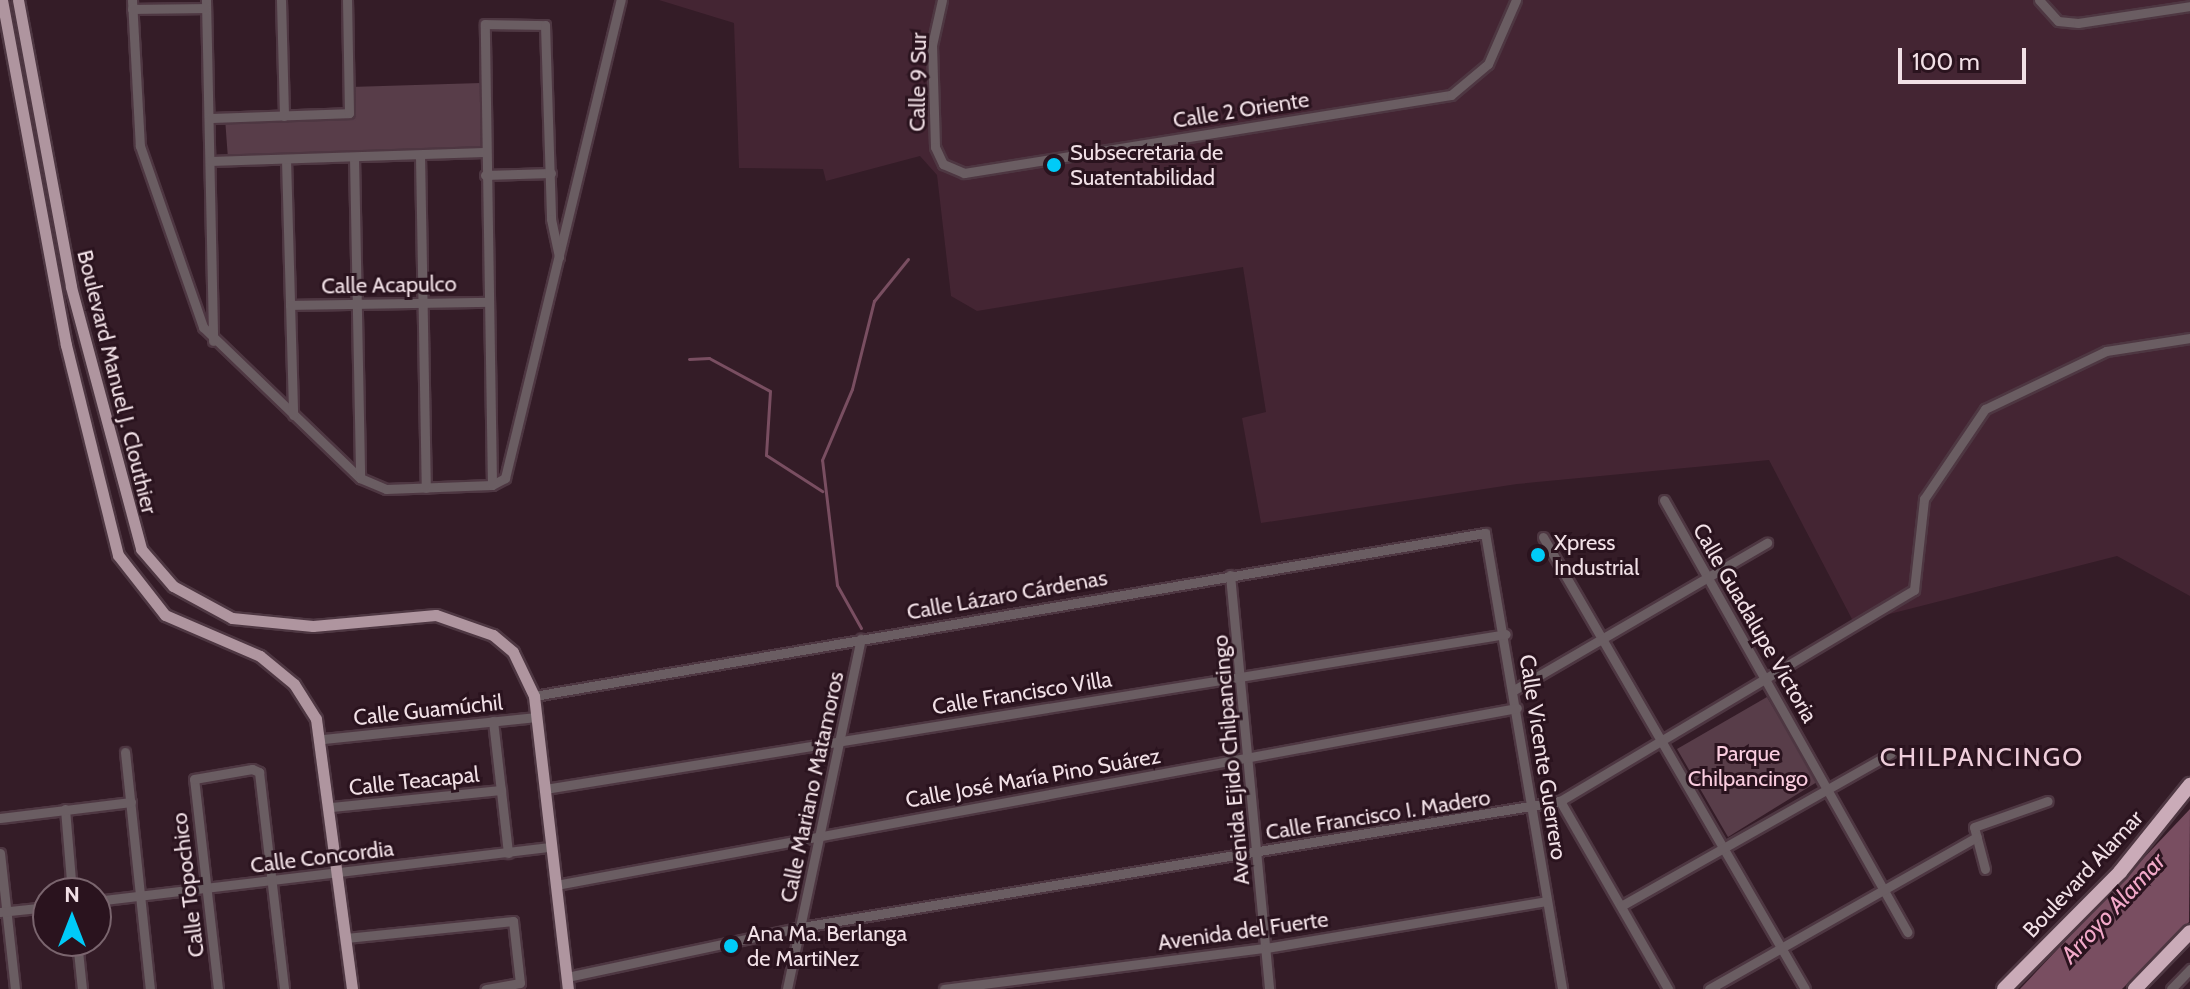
<!DOCTYPE html>
<meta charset="utf-8">
<style>
body{margin:0}
#map{position:relative;width:2190px;height:989px;overflow:hidden;background:#341c27;font-family:Cabin,sans-serif}
div>[style]{position:absolute}
[style*='--x']{left:calc(var(--x)*1px);top:calc(var(--y)*1px);width:calc(var(--w)*1px);rotate:calc(var(--a)*1deg)}
.built>*{inset:0;background:#442533}
.green>*{inset:0;background:#583d49}
.water>*{inset:0;background:#794e61}
.stream>*{height:3px;margin:-1.5px;padding:0 1.5px;transform-origin:1.5px;border-radius:1.5px;background:#794e61}
.roads{filter:drop-shadow(2px 0 #4e3742) drop-shadow(-2px 0 #4e3742) drop-shadow(0 2px #4e3742) drop-shadow(0 -2px #4e3742)}
.minor>*{height:9px;margin:-4.5px;padding:0 4.5px;transform-origin:4.5px;border-radius:4.5px;background:#6a5d62}
.major>*{height:11px;margin:-5.5px;padding:0 5.5px;transform-origin:5.5px;border-radius:5.5px;background:#af959f}
.highway>*{height:14px;margin:-7px;padding:0 7px;transform-origin:7px;border-radius:7px;background:#caabb8}
.dots>*{width:22px;height:22px;translate:-50% -50%;box-sizing:border-box;border:4px solid #2a131e;border-radius:50%}
span{translate:-50% -50%;white-space:nowrap;text-align:center;line-height:1.15;-webkit-text-stroke:6px #2a131e;paint-order:stroke}
.street-label{font-size:22px;color:#f1e0e6}
.poi-label{font-size:22px;color:#f1e0e6}
.left{translate:0 -50%;text-align:left}
.park-label{font-size:22px;color:#facddf}
.water-label{font-size:24px;color:#f1a8c8;font-style:italic}
.quarter-label{font-size:26px;color:#efcedb;letter-spacing:2px}
.north{position:absolute;left:32px;top:877px;width:80px;height:80px;box-sizing:border-box;background:#2a131e;border:2px solid #7a656e;border-radius:50%;rotate:0deg;font-size:22px;font-weight:700;line-height:32px;text-align:center;color:#f1e0e6}
.north::after{content:'';display:block;margin:auto;width:28px;height:36px;background:#00cbf8;clip-path:polygon(50% 0,100% 100%,50% 72%,0 100%)}
.scale{position:absolute;left:1898px;top:48px;width:128px;height:36px;box-sizing:border-box;border:4px solid #f1e0e6;border-top:0;padding-left:10px;font-size:24px;line-height:28px;white-space:nowrap;color:#f1e0e6;-webkit-text-stroke:6px #2a131e;paint-order:stroke}
</style>
<div id="map">
<div class="built">
<i style="clip-path:polygon(659px 0,2190px 0,2190px 596px,2117px 556px,1854px 623px,1769px 460px,1517px 484px,1261px 523px,1242px 418px,1266px 412px,1243px 267px,977px 311px,951px 296px,937px 175px,920px 156px,826px 181px,823px 169px,739px 168px,734px 23px)"></i>
</div>
<div class="green">
<i style="clip-path:polygon(481px 83px,483px 152px,228px 159px,225px 118px,350px 115px,350px 87px)"></i>
<i style="clip-path:polygon(1767px 697px,1817px 782px,1728px 837px,1677px 749px)"></i>
</div>
<div class="water">
<i style="clip-path:polygon(2190px 809px,2189px 922px,2122px 989px,2020px 989px)"></i>
</div>
<div class="stream">
<i style="--x:689;--y:359;--w:20;--a:-3"></i>
<i style="--x:709;--y:358;--w:69;--a:28.4"></i>
<i style="--x:770;--y:391;--w:64;--a:93.6"></i>
<i style="--x:766;--y:455;--w:67;--a:32.7"></i>
<i style="--x:861;--y:628;--w:49;--a:-119.2"></i>
<i style="--x:837;--y:585;--w:126;--a:-96.8"></i>
<i style="--x:822;--y:460;--w:77;--a:-67.1"></i>
<i style="--x:852;--y:389;--w:91;--a:-76"></i>
<i style="--x:874;--y:301;--w:54;--a:-51"></i>
</div>
<div class="roads">
<div class="minor">
<i style="--x:132;--y:0;--w:146;--a:86.9"></i>
<i style="--x:140;--y:146;--w:192;--a:70.8"></i>
<i style="--x:203;--y:327;--w:218;--a:43.9"></i>
<i style="--x:360;--y:478;--w:28;--a:23"></i>
<i style="--x:386;--y:489;--w:106;--a:-2.2"></i>
<i style="--x:492;--y:485;--w:15;--a:-28"></i>
<i style="--x:505;--y:478;--w:492;--a:-76.4"></i>
<i style="--x:206;--y:0;--w:341;--a:88.8"></i>
<i style="--x:281;--y:0;--w:116;--a:88.5"></i>
<i style="--x:942;--y:0;--w:46;--a:102.5"></i>
<i style="--x:932;--y:45;--w:102;--a:88.3"></i>
<i style="--x:935;--y:147;--w:19;--a:65"></i>
<i style="--x:943;--y:164;--w:23;--a:23"></i>
<i style="--x:964;--y:173;--w:493;--a:-9.1"></i>
<i style="--x:1451;--y:95;--w:48;--a:-40"></i>
<i style="--x:1488;--y:64;--w:70;--a:-66.4"></i>
<i style="--x:2039;--y:0;--w:28;--a:48"></i>
<i style="--x:2058;--y:21;--w:20;--a:6"></i>
<i style="--x:2078;--y:23;--w:113;--a:-8.6"></i>
<i style="--x:132;--y:9;--w:74;--a:-0.8"></i>
<i style="--x:209;--y:118;--w:140;--a:-2"></i>
<i style="--x:349;--y:113;--w:113;--a:-91"></i>
<i style="--x:420;--y:155;--w:333;--a:89"></i>
<i style="--x:354;--y:157;--w:321;--a:88.9"></i>
<i style="--x:286;--y:159;--w:256;--a:88.4"></i>
<i style="--x:210;--y:161;--w:274;--a:-1.9"></i>
<i style="--x:485;--y:175;--w:66;--a:-1.7"></i>
<i style="--x:290;--y:305;--w:198;--a:-0.9"></i>
<i style="--x:492;--y:485;--w:461;--a:-90.9"></i>
<i style="--x:485;--y:24;--w:60;--a:1"></i>
<i style="--x:545;--y:25;--w:194;--a:88.2"></i>
<i style="--x:551;--y:219;--w:39;--a:78"></i>
<i style="--x:1664;--y:500;--w:496;--a:60.6"></i>
<i style="--x:1543;--y:537;--w:522;--a:59.9"></i>
<i style="--x:1230;--y:575;--w:416;--a:84.6"></i>
<i style="--x:1514;--y:690;--w:293;--a:-30.2"></i>
<i style="--x:534;--y:696;--w:965;--a:-9.73"></i>
<i style="--x:1485;--y:533;--w:462;--a:80.4"></i>
<i style="--x:493;--y:721;--w:133;--a:83.5"></i>
<i style="--x:323;--y:739;--w:215;--a:-5.9"></i>
<i style="--x:125;--y:752;--w:238;--a:84"></i>
<i style="--x:545;--y:789;--w:973;--a:-9.16"></i>
<i style="--x:1560;--y:801;--w:217;--a:60.1"></i>
<i style="--x:331;--y:807;--w:171;--a:-5.7"></i>
<i style="--x:65;--y:809;--w:84;--a:85.2"></i>
<i style="--x:0;--y:818;--w:132;--a:-7"></i>
<i style="--x:0;--y:853;--w:137;--a:83.7"></i>
<i style="--x:1985;--y:869;--w:43;--a:-104.7"></i>
<i style="--x:1974;--y:827;--w:78;--a:-19.4"></i>
<i style="--x:556;--y:885;--w:977;--a:-10.44"></i>
<i style="--x:96;--y:901;--w:459;--a:-6.8"></i>
<i style="--x:1621;--y:906;--w:310;--a:-29.5"></i>
<i style="--x:0;--y:912;--w:48;--a:-5.9"></i>
<i style="--x:346;--y:938;--w:168;--a:-5.8"></i>
<i style="--x:513;--y:921;--w:62;--a:83.6"></i>
<i style="--x:520;--y:983;--w:35;--a:170"></i>
<i style="--x:77;--y:941;--w:48;--a:84.1"></i>
<i style="--x:567;--y:977;--w:240;--a:-12"></i>
<i style="--x:802;--y:927;--w:768;--a:-9.44"></i>
<i style="--x:1560;--y:801;--w:412;--a:-30.8"></i>
<i style="--x:1914;--y:590;--w:92;--a:-83.7"></i>
<i style="--x:1924;--y:499;--w:109;--a:-55.9"></i>
<i style="--x:1985;--y:409;--w:134;--a:-25.6"></i>
<i style="--x:2106;--y:351;--w:85;--a:-8.8"></i>
<i style="--x:218;--y:989;--w:211;--a:-96.5"></i>
<i style="--x:194;--y:779;--w:59;--a:-9.8"></i>
<i style="--x:252;--y:769;--w:8;--a:23"></i>
<i style="--x:259;--y:772;--w:218;--a:83.4"></i>
<i style="--x:787;--y:989;--w:358;--a:-78.1"></i>
<i style="--x:944;--y:989;--w:325;--a:-7.3"></i>
<i style="--x:1266;--y:948;--w:284;--a:-9.5"></i>
<i style="--x:1709;--y:989;--w:308;--a:-29.6"></i>
<i style="--x:2171;--y:989;--w:28;--a:-46"></i>
</div>
<div class="major">
<i style="--x:2;--y:0;--w:351;--a:79.5"></i>
<i style="--x:66;--y:345;--w:216;--a:76.1"></i>
<i style="--x:118;--y:555;--w:76;--a:51.9"></i>
<i style="--x:165;--y:615;--w:103;--a:23.3"></i>
<i style="--x:260;--y:656;--w:44;--a:39.5"></i>
<i style="--x:294;--y:684;--w:41;--a:57.8"></i>
<i style="--x:316;--y:719;--w:272;--a:82.4"></i>
<i style="--x:18;--y:0;--w:292;--a:79.5"></i>
<i style="--x:71;--y:287;--w:271;--a:75"></i>
<i style="--x:141;--y:549;--w:49;--a:49.1"></i>
<i style="--x:173;--y:586;--w:67;--a:28.5"></i>
<i style="--x:232;--y:618;--w:81;--a:5.6"></i>
<i style="--x:313;--y:626;--w:123;--a:-5.1"></i>
<i style="--x:436;--y:615;--w:60;--a:19.3"></i>
<i style="--x:493;--y:635;--w:26;--a:40"></i>
<i style="--x:513;--y:652;--w:49;--a:64.5"></i>
<i style="--x:534;--y:696;--w:295;--a:83.4"></i>
</div>
<div class="highway">
<i style="--x:2004;--y:989;--w:165;--a:-45.2"></i>
<i style="--x:2120;--y:872;--w:112;--a:-51.2"></i>
<i style="--x:2135;--y:989;--w:79;--a:-46"></i>
</div>
</div>
<div class="dots">
<i style="left:1054px;top:165px;background:#00cbf8"></i>
<i style="left:1538px;top:555px;background:#00cbf8"></i>
<i style="left:731px;top:946px;background:#00cbf8"></i>
</div>
<div class="street-label">
<span style="left:918px;top:82px;rotate:-89deg">Calle 9 Sur</span>
<span style="left:1241px;top:110px;rotate:-9deg">Calle 2 Oriente</span>
<span style="left:389px;top:285px;rotate:-1deg">Calle Acapulco</span>
<span style="left:117px;top:382px;rotate:76deg">Boulevard Manuel J. Clouthier</span>
<span style="left:1007px;top:595px;rotate:-10deg">Calle Lázaro Cárdenas</span>
<span style="left:1755px;top:623px;rotate:60deg">Calle Guadalupe Victoria</span>
<span style="left:1022px;top:693px;rotate:-9deg">Calle Francisco Villa</span>
<span style="left:428px;top:710px;rotate:-6deg">Calle Guamúchil</span>
<span style="left:1543px;top:757px;rotate:81deg">Calle Vicente Guerrero</span>
<span style="left:1231px;top:760px;rotate:-95deg">Avenida Ejido Chilpancingo</span>
<span style="left:1033px;top:778px;rotate:-10deg">Calle José María Pino Suárez</span>
<span style="left:414px;top:781px;rotate:-6deg">Calle Teacapal</span>
<span style="left:812px;top:787px;rotate:-78deg">Calle Mariano Matamoros</span>
<span style="left:1378px;top:815px;rotate:-9deg">Calle Francisco I. Madero</span>
<span style="left:322px;top:857px;rotate:-7deg">Calle Concordia</span>
<span style="left:2083px;top:874px;rotate:-47deg">Boulevard Alamar</span>
<span style="left:188px;top:885px;rotate:-97deg">Calle Topochico</span>
<span style="left:1243px;top:931px;rotate:-8deg">Avenida del Fuerte</span>
</div>
<div class="poi-label">
<span class="left" style="left:1070px;top:165px">Subsecretaria de<br>Suatentabilidad</span>
<span class="left" style="left:1554px;top:555px">Xpress<br>Industrial</span>
<span class="left" style="left:747px;top:946px">Ana Ma. Berlanga<br>de MartiNez</span>
</div>
<div class="park-label">
<span style="left:1748px;top:766px">Parque<br>Chilpancingo</span>
</div>
<div class="water-label">
<span style="left:2113px;top:908px;rotate:-47deg">Arroyo Alamar</span>
</div>
<div class="quarter-label">
<span style="left:1982px;top:758px">CHILPANCINGO</span>
</div>
<div class="north">N</div>
<div class="scale">100 m</div>
</div>
